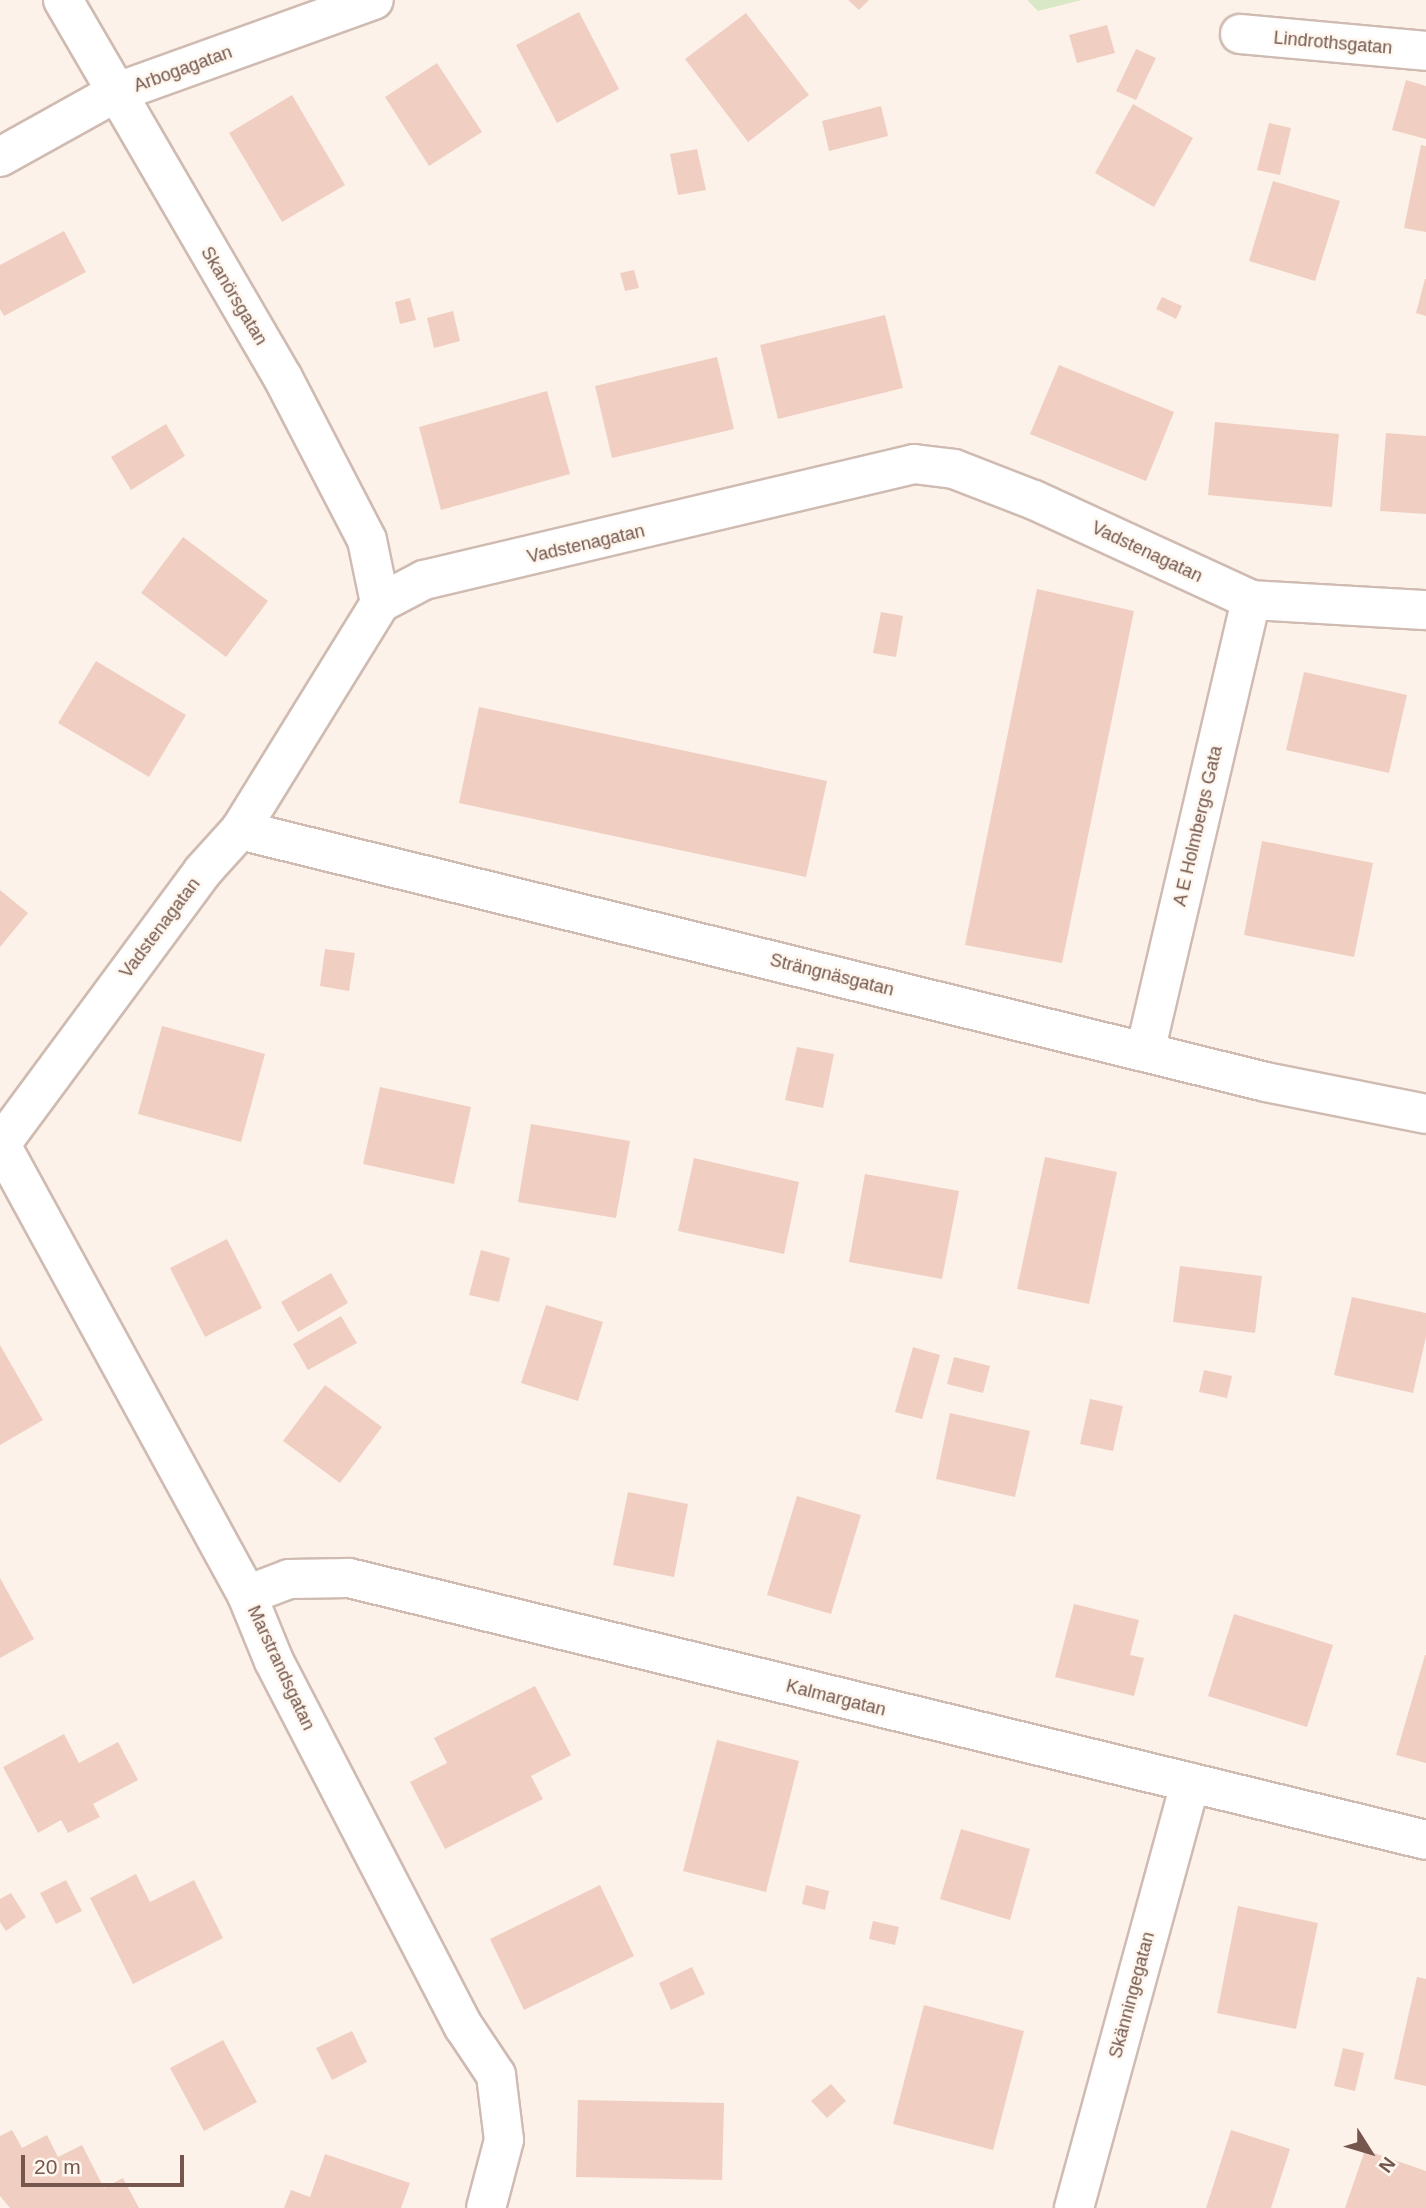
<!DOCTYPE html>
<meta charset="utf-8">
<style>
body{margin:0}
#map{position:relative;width:1426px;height:2208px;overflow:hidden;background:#fcf2e9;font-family:Arial,sans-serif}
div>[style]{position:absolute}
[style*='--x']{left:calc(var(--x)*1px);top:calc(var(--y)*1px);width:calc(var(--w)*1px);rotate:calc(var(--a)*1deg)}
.green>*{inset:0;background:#d9e9c7}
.building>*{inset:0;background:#f0cfc2}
.roads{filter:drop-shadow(2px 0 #cfbbb1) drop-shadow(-2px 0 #cfbbb1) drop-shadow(0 2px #cfbbb1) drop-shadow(0 -2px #cfbbb1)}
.minor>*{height:38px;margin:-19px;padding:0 19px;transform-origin:19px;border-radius:19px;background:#fff}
span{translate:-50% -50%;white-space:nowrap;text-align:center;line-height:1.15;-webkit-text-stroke:5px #fef7ef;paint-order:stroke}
.street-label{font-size:18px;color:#75574d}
.north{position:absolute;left:1335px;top:2117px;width:70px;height:70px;-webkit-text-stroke:5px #fef7ef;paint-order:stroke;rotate:127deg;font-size:19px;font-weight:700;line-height:28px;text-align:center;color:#75574d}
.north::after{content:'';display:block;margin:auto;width:24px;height:32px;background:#75574d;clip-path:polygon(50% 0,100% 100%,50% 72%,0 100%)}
.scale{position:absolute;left:21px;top:2155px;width:163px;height:32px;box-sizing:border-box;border:4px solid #75574d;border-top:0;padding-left:9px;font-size:21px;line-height:24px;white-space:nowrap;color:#75574d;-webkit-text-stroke:5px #fef7ef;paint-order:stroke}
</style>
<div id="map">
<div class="green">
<i style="clip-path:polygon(1027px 0,1082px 0,1038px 11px)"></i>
</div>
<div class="building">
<i style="clip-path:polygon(848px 0,869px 0,859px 10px)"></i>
<i style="clip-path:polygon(579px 12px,619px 89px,557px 123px,516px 45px)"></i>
<i style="clip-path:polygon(746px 13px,809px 95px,748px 142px,685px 59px)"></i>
<i style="clip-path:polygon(1107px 25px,1115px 53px,1077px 63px,1069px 35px)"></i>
<i style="clip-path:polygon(1136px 49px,1156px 58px,1136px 100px,1116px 91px)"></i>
<i style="clip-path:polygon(437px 63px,482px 132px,429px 166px,385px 97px)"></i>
<i style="clip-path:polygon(1406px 80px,1426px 86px,1426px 139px,1392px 130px)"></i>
<i style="clip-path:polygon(292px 95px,345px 185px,282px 222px,229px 133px)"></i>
<i style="clip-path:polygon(1133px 104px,1193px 138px,1154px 207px,1095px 173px)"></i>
<i style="clip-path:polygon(881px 106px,888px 136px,829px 151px,822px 121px)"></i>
<i style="clip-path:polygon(1269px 123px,1291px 128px,1280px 175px,1257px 170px)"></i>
<i style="clip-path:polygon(1421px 145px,1426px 146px,1426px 232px,1404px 228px)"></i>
<i style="clip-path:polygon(697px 149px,706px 190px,678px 195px,670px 154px)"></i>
<i style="clip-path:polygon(1273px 181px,1340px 201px,1315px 281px,1249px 261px)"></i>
<i style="clip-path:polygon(64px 231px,86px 272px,4px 316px,0 309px,0 265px)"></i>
<i style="clip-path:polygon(634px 270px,639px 288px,625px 291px,620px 273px)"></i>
<i style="clip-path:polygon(1425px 279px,1426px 279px,1426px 316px,1416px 313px)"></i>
<i style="clip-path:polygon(1162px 297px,1182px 306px,1176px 319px,1156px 309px)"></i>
<i style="clip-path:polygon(410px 298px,416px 320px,400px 324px,395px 302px)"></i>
<i style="clip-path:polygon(453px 311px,460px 341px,434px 348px,427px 318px)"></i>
<i style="clip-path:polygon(885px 315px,903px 388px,778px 419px,760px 345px)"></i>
<i style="clip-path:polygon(717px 357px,734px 429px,612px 458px,595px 386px)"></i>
<i style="clip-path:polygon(1059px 365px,1174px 412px,1146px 481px,1030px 434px)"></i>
<i style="clip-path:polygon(547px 391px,570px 474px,441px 510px,419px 427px)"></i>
<i style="clip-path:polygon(1215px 422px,1339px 434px,1332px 507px,1208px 495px)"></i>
<i style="clip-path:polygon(166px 424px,185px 456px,131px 490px,111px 457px)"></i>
<i style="clip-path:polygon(1386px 433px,1426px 436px,1426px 514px,1380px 511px)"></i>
<i style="clip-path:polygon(183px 537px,268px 601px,226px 657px,141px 593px)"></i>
<i style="clip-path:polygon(1037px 589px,1134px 611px,1062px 963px,965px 945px)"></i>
<i style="clip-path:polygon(881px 612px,903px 616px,896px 657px,873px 653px)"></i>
<i style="clip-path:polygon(96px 661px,186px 715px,149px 777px,58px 723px)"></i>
<i style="clip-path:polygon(1304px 672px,1407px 695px,1389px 773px,1286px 750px)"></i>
<i style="clip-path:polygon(479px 707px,827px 781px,806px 877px,459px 803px)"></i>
<i style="clip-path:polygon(1262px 841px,1373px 863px,1354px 957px,1244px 935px)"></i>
<i style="clip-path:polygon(0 890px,28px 913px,0 947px)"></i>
<i style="clip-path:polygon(325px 949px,355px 953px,349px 991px,320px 986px)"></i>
<i style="clip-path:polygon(162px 1026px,265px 1054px,241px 1142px,138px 1114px)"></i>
<i style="clip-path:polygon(797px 1047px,834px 1054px,823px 1108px,785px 1100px)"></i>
<i style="clip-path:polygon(380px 1087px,471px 1107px,454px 1184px,363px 1164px)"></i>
<i style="clip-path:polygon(531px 1124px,630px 1141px,616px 1218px,518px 1202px)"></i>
<i style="clip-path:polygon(1045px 1157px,1117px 1172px,1089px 1304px,1017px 1289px)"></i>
<i style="clip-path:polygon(694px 1158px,799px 1182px,784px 1254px,678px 1231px)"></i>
<i style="clip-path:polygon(865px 1174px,959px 1191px,942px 1279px,849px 1262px)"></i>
<i style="clip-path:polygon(227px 1239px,262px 1308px,205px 1337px,170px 1268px)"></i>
<i style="clip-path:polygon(481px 1250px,510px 1258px,499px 1302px,469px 1295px)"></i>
<i style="clip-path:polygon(1180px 1266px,1262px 1276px,1255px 1333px,1173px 1322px)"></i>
<i style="clip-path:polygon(331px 1273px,348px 1303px,298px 1332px,281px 1302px)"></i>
<i style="clip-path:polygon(1352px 1297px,1426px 1313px,1426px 1337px,1413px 1393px,1334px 1375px)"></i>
<i style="clip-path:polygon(546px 1305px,603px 1322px,578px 1401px,521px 1383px)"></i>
<i style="clip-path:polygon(341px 1316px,357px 1343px,308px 1370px,293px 1344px)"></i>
<i style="clip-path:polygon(0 1345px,43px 1420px,0 1445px)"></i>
<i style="clip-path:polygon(913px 1347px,940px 1355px,922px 1419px,895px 1412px)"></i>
<i style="clip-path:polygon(954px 1357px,990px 1366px,983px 1393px,947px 1384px)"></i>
<i style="clip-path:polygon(1204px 1370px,1232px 1376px,1227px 1398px,1199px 1392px)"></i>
<i style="clip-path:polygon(325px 1385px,382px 1427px,340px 1483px,283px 1441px)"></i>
<i style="clip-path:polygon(1090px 1399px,1123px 1406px,1113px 1451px,1080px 1444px)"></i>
<i style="clip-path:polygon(950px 1413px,1030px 1431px,1015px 1497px,936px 1479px)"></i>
<i style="clip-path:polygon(628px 1492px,688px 1504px,674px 1577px,613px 1565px)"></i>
<i style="clip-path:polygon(797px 1496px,861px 1515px,831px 1614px,767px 1595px)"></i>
<i style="clip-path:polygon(0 1578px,34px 1639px,0 1658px)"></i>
<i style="clip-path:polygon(1074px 1604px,1139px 1620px,1130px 1655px,1144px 1658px,1134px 1696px,1055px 1677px)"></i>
<i style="clip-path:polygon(1234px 1614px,1333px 1645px,1307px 1727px,1208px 1696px)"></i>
<i style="clip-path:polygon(1425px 1655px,1426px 1655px,1426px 1763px,1396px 1755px)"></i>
<i style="clip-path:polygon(535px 1686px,571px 1755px,531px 1776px,543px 1799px,445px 1849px,410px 1782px,447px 1763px,434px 1738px)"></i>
<i style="clip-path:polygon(64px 1734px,79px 1763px,118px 1742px,138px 1780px,93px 1804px,100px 1817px,68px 1833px,61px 1820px,38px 1833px,3px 1767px)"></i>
<i style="clip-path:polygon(717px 1740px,799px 1761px,766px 1892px,683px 1871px)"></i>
<i style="clip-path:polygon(961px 1829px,1030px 1849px,1010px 1920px,940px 1899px)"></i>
<i style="clip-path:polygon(136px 1874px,150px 1902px,194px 1880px,223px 1938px,133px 1984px,90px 1898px)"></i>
<i style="clip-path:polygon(66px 1880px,82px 1911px,56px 1924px,40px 1893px)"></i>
<i style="clip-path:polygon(600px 1885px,634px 1956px,524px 2010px,490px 1939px)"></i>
<i style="clip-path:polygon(806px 1885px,829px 1891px,825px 1910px,802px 1904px)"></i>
<i style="clip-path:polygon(11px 1893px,26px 1917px,6px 1931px,0 1922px,0 1899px)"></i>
<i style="clip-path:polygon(1238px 1906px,1318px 1923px,1296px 2029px,1217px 2013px)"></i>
<i style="clip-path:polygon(873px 1921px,899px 1927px,895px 1945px,869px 1939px)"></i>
<i style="clip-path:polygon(692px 1967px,705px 1994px,671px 2010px,659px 1983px)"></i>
<i style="clip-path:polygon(1417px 1977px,1426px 1979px,1426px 2086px,1394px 2079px)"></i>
<i style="clip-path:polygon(924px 2005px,1024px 2031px,993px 2150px,893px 2124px)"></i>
<i style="clip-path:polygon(352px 2031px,367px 2062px,332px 2080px,316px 2048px)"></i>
<i style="clip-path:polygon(223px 2040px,257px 2102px,204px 2131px,170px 2068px)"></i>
<i style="clip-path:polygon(1343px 2048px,1364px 2053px,1355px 2091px,1334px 2086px)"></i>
<i style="clip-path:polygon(831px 2084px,846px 2101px,827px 2118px,811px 2101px)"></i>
<i style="clip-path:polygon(578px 2100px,724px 2103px,722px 2180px,576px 2177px)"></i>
<i style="clip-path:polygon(12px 2130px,22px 2148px,47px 2135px,58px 2157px,82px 2145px,104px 2188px,123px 2178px,139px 2208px,10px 2208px,0 2196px,0 2136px)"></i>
<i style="clip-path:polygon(1231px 2130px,1290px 2149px,1271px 2208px,1206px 2208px)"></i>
<i style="clip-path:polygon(1365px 2150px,1426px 2171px,1426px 2208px,1345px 2208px)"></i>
<i style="clip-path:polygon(325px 2154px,410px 2183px,401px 2208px,284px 2208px,291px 2190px,310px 2197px)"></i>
</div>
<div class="roads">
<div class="minor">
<i style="--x:63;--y:0;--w:437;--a:59.8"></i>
<i style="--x:283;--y:378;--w:182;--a:62.6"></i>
<i style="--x:367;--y:540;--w:64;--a:78.3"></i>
<i style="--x:1240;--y:34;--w:187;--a:5.2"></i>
<i style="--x:0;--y:157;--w:132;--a:-29.1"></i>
<i style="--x:115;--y:93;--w:275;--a:-19.8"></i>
<i style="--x:240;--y:830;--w:1056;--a:13.8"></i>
<i style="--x:1266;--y:1082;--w:163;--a:11.3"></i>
<i style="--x:1145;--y:1052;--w:464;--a:-76.8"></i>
<i style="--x:0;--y:1143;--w:515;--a:61.35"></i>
<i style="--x:247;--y:1595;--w:71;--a:67.8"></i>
<i style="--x:274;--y:1661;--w:412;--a:62.6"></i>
<i style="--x:464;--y:2027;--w:58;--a:56.3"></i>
<i style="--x:496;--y:2075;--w:65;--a:83"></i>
<i style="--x:504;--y:2140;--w:70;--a:104.8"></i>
<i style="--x:1;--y:1144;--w:338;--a:-53.5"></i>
<i style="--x:202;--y:872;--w:57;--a:-47.9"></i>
<i style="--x:240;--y:830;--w:267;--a:-58.3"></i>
<i style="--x:380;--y:603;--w:50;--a:-27.6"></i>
<i style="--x:424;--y:580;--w:504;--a:-13.32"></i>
<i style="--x:914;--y:464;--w:40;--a:7.1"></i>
<i style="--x:954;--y:469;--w:86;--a:21.2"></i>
<i style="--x:1034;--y:500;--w:239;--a:24.7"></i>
<i style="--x:1251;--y:600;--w:175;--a:3.3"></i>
<i style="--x:247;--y:1595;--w:45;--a:-20.9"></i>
<i style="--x:289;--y:1579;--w:60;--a:-1"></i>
<i style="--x:349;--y:1578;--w:1108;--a:13.67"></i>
<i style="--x:1074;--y:2208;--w:441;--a:-74.7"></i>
</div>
</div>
<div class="street-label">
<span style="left:1333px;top:43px;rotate:5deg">Lindrothsgatan</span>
<span style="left:183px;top:69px;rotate:-20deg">Arbogagatan</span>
<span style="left:234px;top:296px;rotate:59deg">Skanörsgatan</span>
<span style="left:586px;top:544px;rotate:-13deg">Vadstenagatan</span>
<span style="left:1147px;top:552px;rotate:25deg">Vadstenagatan</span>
<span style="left:1198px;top:826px;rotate:-77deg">A E Holmbergs Gata</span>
<span style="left:160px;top:928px;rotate:-53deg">Vadstenagatan</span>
<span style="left:832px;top:975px;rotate:14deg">Strängnäsgatan</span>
<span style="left:281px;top:1668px;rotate:65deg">Marstrandsgatan</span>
<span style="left:836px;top:1698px;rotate:14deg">Kalmargatan</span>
<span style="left:1132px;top:1995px;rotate:-75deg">Skänningegatan</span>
</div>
<div class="north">N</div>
<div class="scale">20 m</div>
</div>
